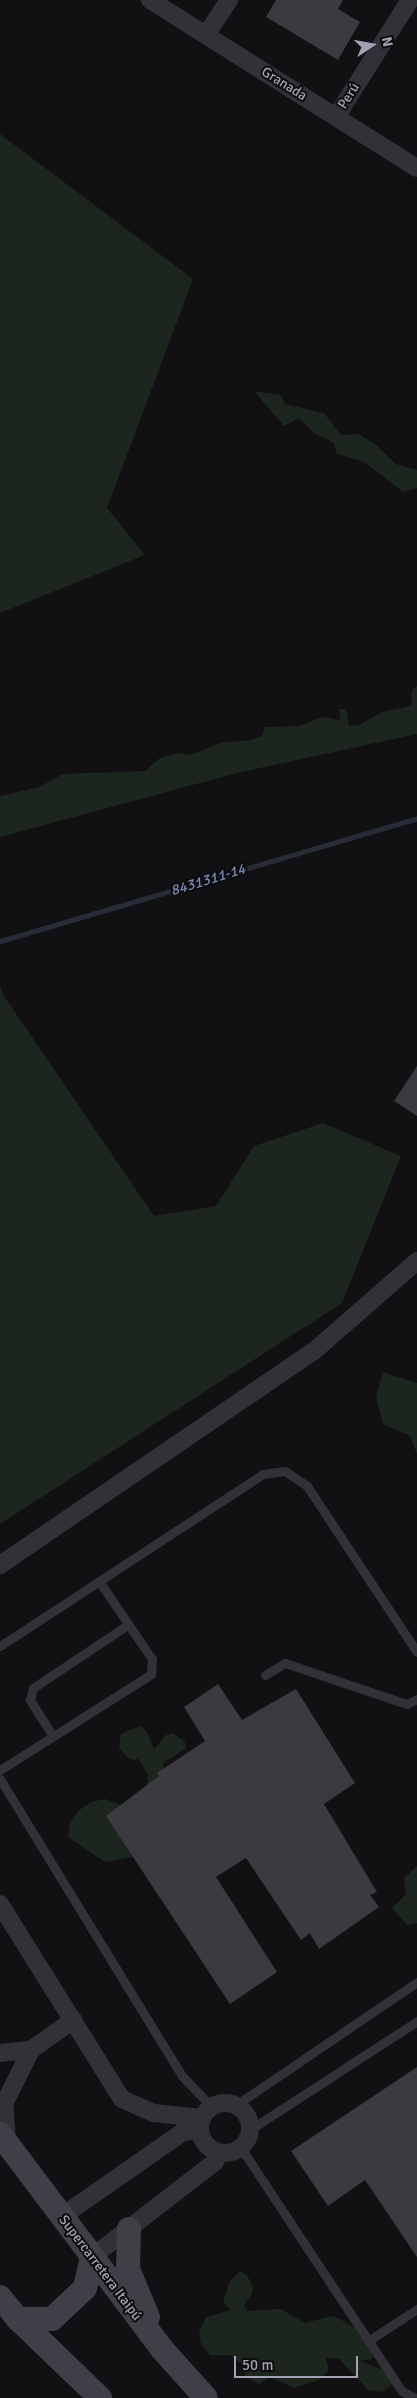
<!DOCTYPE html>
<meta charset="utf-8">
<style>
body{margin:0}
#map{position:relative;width:417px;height:2398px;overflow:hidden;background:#111012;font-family:Signika,sans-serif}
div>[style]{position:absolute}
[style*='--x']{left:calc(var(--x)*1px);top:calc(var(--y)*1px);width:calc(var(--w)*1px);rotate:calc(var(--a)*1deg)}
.green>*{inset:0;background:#1d251f}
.stream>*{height:5px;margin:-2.5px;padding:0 2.5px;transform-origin:2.5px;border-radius:2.5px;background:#272c36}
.building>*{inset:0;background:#3a3a3f}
.lane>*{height:9px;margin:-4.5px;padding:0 4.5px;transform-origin:4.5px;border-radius:4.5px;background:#313137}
.street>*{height:18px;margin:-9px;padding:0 9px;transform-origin:9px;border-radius:9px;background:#313137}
.street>.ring{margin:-9px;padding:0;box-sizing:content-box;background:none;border:18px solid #313137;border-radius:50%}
.secondary>*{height:24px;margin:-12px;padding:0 12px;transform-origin:12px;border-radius:12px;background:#3f4047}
span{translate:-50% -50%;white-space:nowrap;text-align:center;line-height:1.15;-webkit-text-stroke:4px #0c0b0d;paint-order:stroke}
.street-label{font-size:14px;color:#a1a3b3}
.water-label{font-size:15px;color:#768ab0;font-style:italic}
.north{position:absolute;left:347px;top:20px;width:50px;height:50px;-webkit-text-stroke:4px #0c0b0d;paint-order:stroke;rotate:78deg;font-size:14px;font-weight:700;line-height:20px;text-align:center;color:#a1a3b3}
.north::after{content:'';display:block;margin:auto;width:18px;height:22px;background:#a1a3b3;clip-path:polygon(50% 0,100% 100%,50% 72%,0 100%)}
.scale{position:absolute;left:234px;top:2356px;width:124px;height:22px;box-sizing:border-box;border:2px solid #a1a3b3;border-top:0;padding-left:6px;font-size:15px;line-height:18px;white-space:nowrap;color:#a1a3b3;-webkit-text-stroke:4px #0c0b0d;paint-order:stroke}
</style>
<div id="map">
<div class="green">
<i style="clip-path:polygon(0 134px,193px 279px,107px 508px,145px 555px,0 613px)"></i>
<i style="clip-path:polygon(254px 391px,281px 395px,285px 404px,324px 413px,341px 435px,359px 434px,377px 446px,396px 464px,417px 470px,417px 488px,403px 492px,364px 462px,337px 454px,334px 443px,314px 433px,299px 418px,284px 426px)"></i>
<i style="clip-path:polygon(417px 686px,417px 734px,237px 773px,0 837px,0 796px,39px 787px,63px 774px,145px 771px,160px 758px,179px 753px,190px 755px,220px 743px,250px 740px,262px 736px,265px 727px,299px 726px,323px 717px,340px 720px,339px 709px,346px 709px,349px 726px,359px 725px,382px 712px,411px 706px,412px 690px)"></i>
<i style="clip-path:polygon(0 985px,4px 996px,154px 1216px,216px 1206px,254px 1146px,323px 1123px,401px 1156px,342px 1303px,0 1524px)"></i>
<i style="clip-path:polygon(383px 1372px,417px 1383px,417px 1454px,410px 1436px,383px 1424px,376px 1397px)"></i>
<i style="clip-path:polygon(140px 1726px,146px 1730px,154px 1749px,166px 1735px,173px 1733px,185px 1742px,186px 1748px,163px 1763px,164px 1775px,147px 1789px,148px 1775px,138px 1758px,135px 1761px,128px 1758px,119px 1748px,121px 1734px)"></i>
<i style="clip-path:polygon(105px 1799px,131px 1808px,141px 1847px,132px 1857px,105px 1862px,68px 1837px,70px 1823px,78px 1811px,91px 1802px)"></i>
<i style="clip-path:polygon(417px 1866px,417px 1923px,407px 1925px,392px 1908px,406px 1894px,404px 1878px)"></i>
<i style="clip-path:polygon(240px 2271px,247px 2275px,253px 2287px,252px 2294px,244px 2305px,247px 2311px,281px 2309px,305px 2323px,331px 2316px,338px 2318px,357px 2329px,372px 2352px,373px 2359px,360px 2361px,386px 2371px,393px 2384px,382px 2392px,368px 2390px,339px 2359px,326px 2358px,329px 2370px,319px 2380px,294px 2388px,270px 2377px,259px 2384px,246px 2377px,241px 2364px,230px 2355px,210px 2355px,201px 2344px,199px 2331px,206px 2317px,230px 2310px,223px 2302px,230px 2281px)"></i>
</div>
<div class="stream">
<i style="--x:0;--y:941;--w:435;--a:-16.4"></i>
</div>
<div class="building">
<i style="clip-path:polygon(276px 0,343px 0,338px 9px,360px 22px,338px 60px,266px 17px)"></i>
<i style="clip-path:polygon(417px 1066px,417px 1116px,394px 1101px)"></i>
<i style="clip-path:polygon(218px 1684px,242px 1720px,296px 1689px,355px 1783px,324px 1804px,377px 1892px,370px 1895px,379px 1907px,319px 1949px,310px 1933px,301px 1940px,246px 1858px,216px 1877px,277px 1972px,230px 2004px,106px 1816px,159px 1776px,157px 1773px,205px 1741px,184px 1707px)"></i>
<i style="clip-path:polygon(417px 2067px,417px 2257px,365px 2180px,328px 2206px,291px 2151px)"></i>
</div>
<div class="lane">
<i style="--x:0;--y:1646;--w:314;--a:-33.2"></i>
<i style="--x:263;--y:1474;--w:22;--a:-8"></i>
<i style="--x:285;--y:1471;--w:27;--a:34"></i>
<i style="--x:307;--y:1486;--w:199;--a:56.5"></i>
<i style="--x:265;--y:1675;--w:23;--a:-31"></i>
<i style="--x:285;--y:1663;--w:129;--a:18.6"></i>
<i style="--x:407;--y:1704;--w:11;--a:-27"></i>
<i style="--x:53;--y:1736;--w:43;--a:-122.6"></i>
<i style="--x:30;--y:1700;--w:12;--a:-76"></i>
<i style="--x:33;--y:1688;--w:115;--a:-33.7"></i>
<i style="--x:0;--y:1770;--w:179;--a:-32.4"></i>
<i style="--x:151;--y:1674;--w:15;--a:-86"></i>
<i style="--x:152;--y:1659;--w:94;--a:-124.2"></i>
<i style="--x:0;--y:1779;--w:348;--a:58.5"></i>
<i style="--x:182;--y:2076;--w:42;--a:46"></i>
<i style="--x:236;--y:2105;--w:219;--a:-34.2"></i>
<i style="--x:251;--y:2129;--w:198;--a:-33"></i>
<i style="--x:241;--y:2148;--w:291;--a:56.5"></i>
<i style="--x:402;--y:2391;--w:15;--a:28"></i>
<i style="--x:368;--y:2341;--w:59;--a:-33.1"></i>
</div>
<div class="street">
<i style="--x:150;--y:0;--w:315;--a:32.2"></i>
<i style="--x:206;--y:35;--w:42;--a:-56.7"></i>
<i style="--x:336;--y:117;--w:138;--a:-57.7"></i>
<i style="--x:0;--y:1565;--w:380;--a:-34.3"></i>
<i style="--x:314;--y:1351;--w:137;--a:-41.1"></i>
<i style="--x:0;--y:1904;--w:230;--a:58"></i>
<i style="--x:122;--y:2099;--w:35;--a:24"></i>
<i style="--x:154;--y:2113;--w:48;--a:5.9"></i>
<i style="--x:0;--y:2053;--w:31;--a:-6"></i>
<i class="ring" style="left:200px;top:2103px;width:32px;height:32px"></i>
<i style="--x:7;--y:2143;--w:39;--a:-94"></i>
<i style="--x:4;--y:2104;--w:60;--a:-63.4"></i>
<i style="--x:31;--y:2050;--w:52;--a:-35.5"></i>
<i style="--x:61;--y:2217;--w:149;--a:-34.9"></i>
<i style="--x:183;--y:2132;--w:17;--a:-7"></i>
<i style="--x:92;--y:2257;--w:155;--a:-37.7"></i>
<i style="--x:215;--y:2162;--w:10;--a:-73"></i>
</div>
<div class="secondary">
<i style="--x:0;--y:2134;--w:268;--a:53"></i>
<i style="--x:161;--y:2348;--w:67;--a:48"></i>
<i style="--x:129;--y:2229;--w:40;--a:91.4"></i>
<i style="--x:128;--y:2269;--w:52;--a:67.4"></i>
<i style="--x:0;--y:2297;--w:28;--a:51"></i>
<i style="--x:18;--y:2319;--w:114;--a:43.9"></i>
<i style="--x:18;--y:2319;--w:34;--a:0"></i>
<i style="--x:52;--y:2319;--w:45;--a:-43.2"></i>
<i style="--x:85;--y:2288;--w:32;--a:-77"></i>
</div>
<div class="street-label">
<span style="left:284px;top:84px;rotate:32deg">Granada</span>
<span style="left:349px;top:96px;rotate:-58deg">Perú</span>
<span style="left:100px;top:2268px;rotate:53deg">Supercarretera Itaipú</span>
</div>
<div class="water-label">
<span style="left:208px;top:880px;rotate:-17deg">8431311-14</span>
</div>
<div class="north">N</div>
<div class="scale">50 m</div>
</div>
